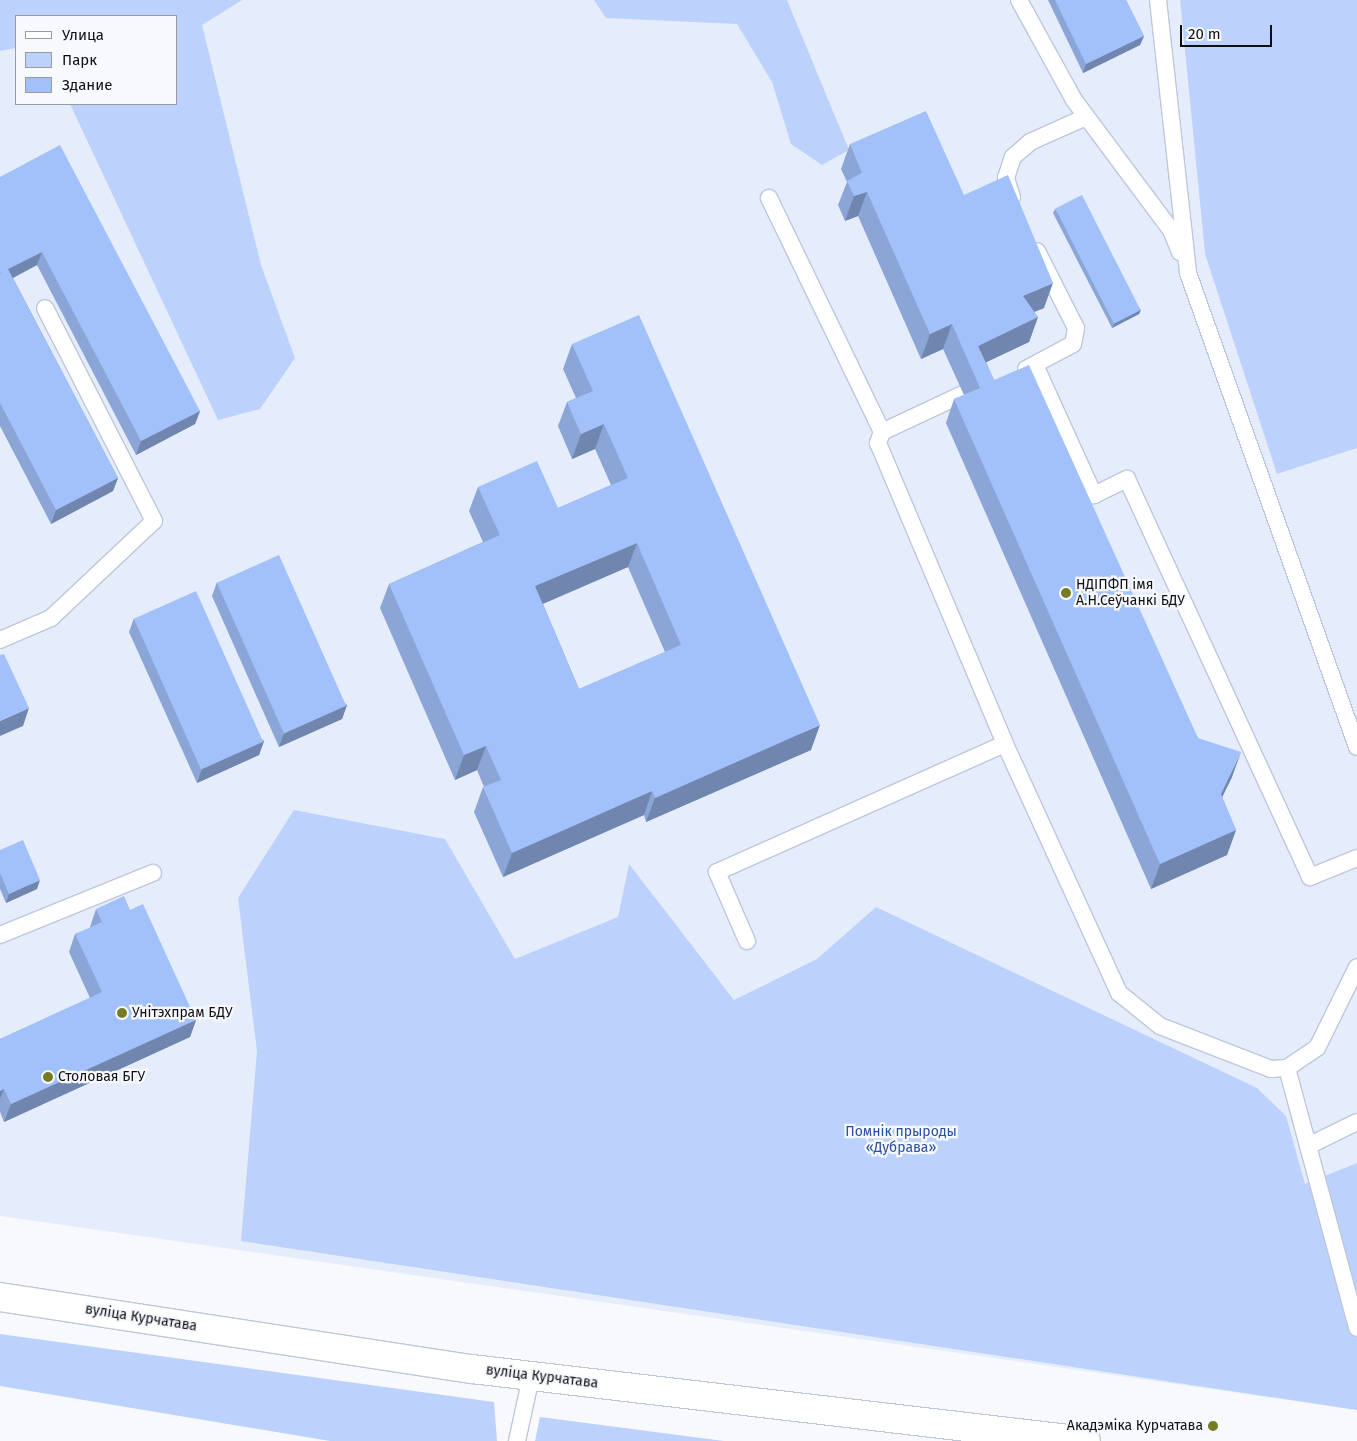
<!DOCTYPE html>
<html>
<head>
<meta charset="utf-8">
<style>
	body { margin:0 }
	#map { position:relative; width:1357px; height:1441px; overflow:hidden; background:#f7f9fd; font-family:"Fira Sans",sans-serif }
	div>[style] { position:absolute }
	.built>* { inset:0; background:#e5edfd }
	.green>* { inset:0; background:#bcd2fc }
	.roads { filter:drop-shadow(1px 0 #bec7d9) drop-shadow(-1px 0 #bec7d9) drop-shadow(0 1px #bec7d9) drop-shadow(0 -1px #bec7d9) }
	.lane>* { height:16px; margin:-8px; padding:0 8px; transform-origin:8px; border-radius:8px; background:#fff }
	.street>* { height:28px; margin:-14px; padding:0 14px; transform-origin:14px; border-radius:14px; background:#fff }
	.wall>* { inset:0; background:#8ba5d7 }
	.shaded-wall>* { inset:0; background:#7186af }
	.building>* { inset:0; background:#a2c0fa; transform-origin:0 0 }
	.dots>* { width:14px; height:14px; translate:-50% -50%; box-sizing:border-box; border:2px solid #f7f9fd; border-radius:50% }
	span { translate:-50% -50%; white-space:nowrap; text-align:center; line-height:1.15; -webkit-text-stroke:4.5px #f7f9fd; paint-order:stroke }
	.poi-label { font-size:14px; color:#0c0f15 }
	.left { translate:0 -50%; text-align:left }
	.right { translate:-100% -50%; text-align:right }
	.park-label { font-size:14px; color:#284fa1 }
	.street-label { font-size:14px; color:#0c0f15 }
	.legend { position:absolute; left:15px; top:15px; width:162px; height:90px; box-sizing:border-box; background:#f7f9fd; border:1px solid #999ba0; margin:0; padding:6px 9px; list-style:none; font-size:15px; color:#0c0f15 }
	.legend li { display:flex; align-items:center; gap:10px; height:25px }
	.legend b { width:25px; border:1px solid #999ba0 }
	.scale { position:absolute; left:1180px; top:25px; width:92px; height:22px; box-sizing:border-box; border:2px solid #0c0f15; border-top:0; padding-left:6px; font-size:15px; line-height:18px; white-space:nowrap; color:#0c0f15; -webkit-text-stroke:4px #f7f9fd; paint-order:stroke }
</style>
</head>
<body>
<div id="map">
	<div class="built">
		<div style="clip-path:polygon(154px 0,1180px 0,1205px 254px,1296px 468px,1357px 448px,1357px 1163px,1348px 1168px,1357px 1205px,1357px 1410px,0 1216px,0 51px,16px 48px,16px 104px,176px 104px,176px 16px)"></div>
	</div>
	<div class="green">
		<div style="clip-path:polygon(0 0,242px 0,202px 25px,261px 265px,295px 358px,260px 409px,218px 420px,70px 104px,176px 104px,176px 16px,16px 16px,16px 48px,0 51px)"></div>
		<div style="clip-path:polygon(594px 0,787px 0,849px 150px,822px 165px,791px 144px,772px 82px,737px 24px,606px 18px)"></div>
		<div style="clip-path:polygon(1180px 0,1357px 0,1357px 448px,1277px 474px,1205px 254px)"></div>
		<div style="clip-path:polygon(294px 810px,445px 839px,515px 959px,618px 917px,629px 864px,734px 1000px,817px 959px,876px 907px,1257px 1088px,1286px 1116px,1305px 1184px,1357px 1163px,1357px 1410px,241px 1241px,257px 1051px,238px 898px)"></div>
		<div style="clip-path:polygon(0 1334px,494px 1402px,497px 1441px,330px 1441px,0 1386px)"></div>
		<div style="clip-path:polygon(540px 1417px,724px 1441px,535px 1441px)"></div>
	</div>
	<div class="roads">
		<div class="lane">
			<div style="left:1019px;top:0;width:114px;rotate:61.2deg"></div>
			<div style="left:1074px;top:100px;width:162px;rotate:53.3deg"></div>
			<div style="left:1171px;top:230px;width:24px;rotate:68deg"></div>
			<div style="left:1158px;top:0;width:275px;rotate:83.7deg"></div>
			<div style="left:1188px;top:273px;width:503px;rotate:70.38deg"></div>
			<div style="left:1012px;top:197px;width:20px;rotate:-108deg"></div>
			<div style="left:1006px;top:178px;width:22px;rotate:-72deg"></div>
			<div style="left:1013px;top:157px;width:23px;rotate:-41deg"></div>
			<div style="left:1030px;top:142px;width:61px;rotate:-24.1deg"></div>
			<div style="left:769px;top:198px;width:260px;rotate:64.2deg"></div>
			<div style="left:1035px;top:365px;width:143px;rotate:65.6deg"></div>
			<div style="left:1094px;top:495px;width:37px;rotate:-26deg"></div>
			<div style="left:1127px;top:479px;width:438px;rotate:65.3deg"></div>
			<div style="left:1310px;top:877px;width:51px;rotate:-22deg"></div>
			<div style="left:1026px;top:369px;width:53px;rotate:-28deg"></div>
			<div style="left:1073px;top:344px;width:16px;rotate:-79deg"></div>
			<div style="left:1076px;top:328px;width:86px;rotate:-116.9deg"></div>
			<div style="left:963px;top:394px;width:89px;rotate:154.9deg"></div>
			<div style="left:882px;top:432px;width:12px;rotate:110deg"></div>
			<div style="left:878px;top:443px;width:327px;rotate:67.1deg"></div>
			<div style="left:1005px;top:744px;width:274px;rotate:65.4deg"></div>
			<div style="left:1119px;top:993px;width:53px;rotate:38.8deg"></div>
			<div style="left:1160px;top:1026px;width:119px;rotate:21.2deg"></div>
			<div style="left:1271px;top:1069px;width:16px;rotate:-4deg"></div>
			<div style="left:1287px;top:1068px;width:269px;rotate:74.9deg"></div>
			<div style="left:0;top:640px;width:56px;rotate:-23.3deg"></div>
			<div style="left:51px;top:618px;width:141px;rotate:-43.3deg"></div>
			<div style="left:154px;top:521px;width:239px;rotate:-117.1deg"></div>
			<div style="left:0;top:935px;width:165px;rotate:-22.1deg"></div>
			<div style="left:747px;top:941px;width:75px;rotate:-113.5deg"></div>
			<div style="left:717px;top:872px;width:315px;rotate:-24deg"></div>
			<div style="left:1287px;top:1068px;width:36px;rotate:-34deg"></div>
			<div style="left:1317px;top:1048px;width:90px;rotate:-63.7deg"></div>
			<div style="left:1310px;top:1145px;width:52px;rotate:-26.1deg"></div>
			<div style="left:517px;top:1441px;width:66px;rotate:-77.7deg"></div>
		</div>
		<div class="street">
			<div style="left:0;top:1297px;width:477px;rotate:8.7deg"></div>
			<div style="left:472px;top:1369px;width:618px;rotate:6.69deg"></div>
		</div>
	</div>
	<div class="wall">
		<div style="clip-path:polygon(1048px 0,1126px 0,1144px 36px,1140px 45px,1083px 73px)"></div>
		<div style="clip-path:polygon(850px 144px,964px 195px,1044px 308px,1034px 312px,1038px 317px,1029px 342px,986px 362px,994px 380px,1198px 738px,1232px 777px,1222px 797px,1236px 830px,1227px 855px,1151px 889px,946px 423px,954px 399px,964px 395px,943px 349px,921px 359px,858px 216px,845px 221px,838px 205px,847px 182px,841px 169px)"></div>
		<div style="clip-path:polygon(0 177px,200px 411px,195px 424px,136px 455px,37px 265px,13px 278px,118px 478px,113px 491px,51px 524px,0 426px)"></div>
		<div style="clip-path:polygon(1055px 209px,1141px 310px,1139px 314px,1112px 328px,1053px 213px)"></div>
		<div style="clip-path:polygon(evenodd,572px 344px,811px 750px,646px 822px,644px 815px,503px 877px,474px 812px,483px 787px,484px 787px,477px 770px,455px 780px,380px 608px,389px 584px,483px 542px,469px 511px,478px 487px,558px 508px,611px 485px,595px 449px,572px 459px,558px 426px,567px 402px,576px 398px,563px 369px,572px 344px,628px 567px,665px 652px,579px 689px,543px 604px,628px 567px)"></div>
		<div style="clip-path:polygon(217px 582px,347px 705px,342px 719px,279px 747px,212px 596px)"></div>
		<div style="clip-path:polygon(134px 618px,264px 741px,259px 755px,197px 783px,129px 632px)"></div>
		<div style="clip-path:polygon(0 850px,37px 889px,6px 903px,0 889px)"></div>
		<div style="clip-path:polygon(96px 909px,130px 910px,196px 1020px,190px 1037px,4px 1122px,0 1112px,0 1039px,90px 998px,69px 952px,75px 934px,90px 928px,90px 927px)"></div>
	</div>
	<div class="shaded-wall">
		<div style="clip-path:polygon(1144px 36px,1140px 45px,1083px 73px,1086px 64px)"></div>
		<div style="clip-path:polygon(867px 192px,858px 216px,845px 221px,854px 196px)"></div>
		<div style="clip-path:polygon(42px 252px,37px 265px,3px 283px,8px 269px)"></div>
		<div style="clip-path:polygon(1053px 283px,1044px 308px,1014px 320px,1023px 296px)"></div>
		<div style="clip-path:polygon(1141px 310px,1139px 314px,1112px 328px,1114px 324px)"></div>
		<div style="clip-path:polygon(1038px 317px,1029px 342px,972px 369px,978px 346px)"></div>
		<div style="clip-path:polygon(952px 324px,943px 349px,921px 359px,930px 334px)"></div>
		<div style="clip-path:polygon(200px 411px,195px 424px,136px 455px,141px 441px)"></div>
		<div style="clip-path:polygon(604px 424px,595px 449px,572px 459px,581px 434px)"></div>
		<div style="clip-path:polygon(118px 478px,113px 491px,51px 524px,56px 510px)"></div>
		<div style="clip-path:polygon(637px 543px,628px 567px,526px 611px,535px 586px)"></div>
		<div style="clip-path:polygon(347px 705px,342px 719px,279px 747px,284px 733px)"></div>
		<div style="clip-path:polygon(29px 708px,23px 726px,0 736px,0 721px)"></div>
		<div style="clip-path:polygon(820px 725px,811px 750px,646px 822px,655px 798px)"></div>
		<div style="clip-path:polygon(264px 741px,259px 755px,197px 783px,202px 769px)"></div>
		<div style="clip-path:polygon(486px 746px,477px 770px,455px 780px,464px 755px)"></div>
		<div style="clip-path:polygon(1241px 752px,1232px 777px,1212px 818px,1221px 794px)"></div>
		<div style="clip-path:polygon(652px 791px,644px 815px,503px 877px,512px 853px)"></div>
		<div style="clip-path:polygon(1236px 830px,1227px 855px,1151px 889px,1160px 864px)"></div>
		<div style="clip-path:polygon(40px 880px,37px 889px,6px 903px,9px 894px)"></div>
		<div style="clip-path:polygon(196px 1020px,190px 1037px,4px 1122px,11px 1104px)"></div>
		<div style="clip-path:polygon(4px 1089px,0 1099px,0 1091px)"></div>
	</div>
	<div class="building">
		<div style="clip-path:polygon(1055px 0,1126px 0,1144px 36px,1086px 64px)"></div>
		<div style="clip-path:polygon(926px 111px,964px 195px,1008px 175px,1053px 283px,1023px 296px,1038px 317px,978px 346px,994px 380px,1029px 365px,1198px 738px,1241px 752px,1221px 794px,1236px 830px,1160px 864px,954px 399px,980px 388px,952px 324px,930px 334px,867px 192px,854px 196px,847px 181px,862px 173px,850px 144px)"></div>
		<div style="clip-path:polygon(60px 145px,200px 411px,141px 441px,42px 252px,8px 269px,118px 478px,56px 510px,0 403px,0 274px,1px 273px,0 272px,0 177px)"></div>
		<div style="left:1082px;top:195px;width:129px;height:30px;rotate:63deg"></div>
		<div style="clip-path:polygon(evenodd,639px 315px,820px 725px,655px 798px,652px 791px,512px 853px,483px 787px,501px 780px,486px 746px,464px 755px,389px 584px,500px 535px,478px 487px,537px 461px,558px 508px,628px 478px,604px 424px,581px 434px,567px 402px,593px 391px,572px 344px,639px 315px,637px 543px,681px 645px,579px 689px,535px 586px,637px 543px)"></div>
		<div style="left:279px;top:555px;width:165px;height:68px;rotate:66deg"></div>
		<div style="left:196px;top:591px;width:165px;height:68px;rotate:66deg"></div>
		<div style="clip-path:polygon(4px 654px,29px 708px,0 721px,0 655px)"></div>
		<div style="clip-path:polygon(23px 840px,40px 880px,9px 894px,0 873px,0 850px)"></div>
		<div style="clip-path:polygon(124px 896px,130px 910px,143px 904px,196px 1020px,11px 1104px,4px 1089px,0 1091px,0 1039px,102px 992px,75px 934px,102px 922px,96px 909px)"></div>
	</div>
	<div class="dots">
		<div style="left:1066px;top:593px;background:#767c25"></div>
		<div style="left:122px;top:1013px;background:#767c25"></div>
		<div style="left:48px;top:1077px;background:#767c25"></div>
		<div style="left:1213px;top:1426px;background:#767c25"></div>
	</div>
	<div class="poi-label">
		<span class="left" style="left:1076px;top:593px">НДІПФП імя<br>А.Н.Сеўчанкі БДУ</span>
		<span class="left" style="left:132px;top:1013px">Унітэхпрам БДУ</span>
		<span class="left" style="left:58px;top:1077px">Столовая БГУ</span>
		<span class="right" style="left:1203px;top:1426px">Акадэміка Курчатава</span>
	</div>
	<div class="park-label">
		<span style="left:901px;top:1140px">Помнік прыроды<br>«Дубрава»</span>
	</div>
	<div class="street-label">
		<span style="left:141px;top:1318px;rotate:9deg">вуліца Курчатава</span>
		<span style="left:542px;top:1377px;rotate:7deg">вуліца Курчатава</span>
	</div>
	<ul class="legend">
	<li><b style="height:6px;background:#fff"></b>Улица</li>
	<li><b style="height:14px;background:#bcd2fc"></b>Парк</li>
	<li><b style="height:14px;background:#a2c0fa"></b>Здание</li>
	</ul>
	<div class="scale">20 m</div>
</div>
</body>
</html>
